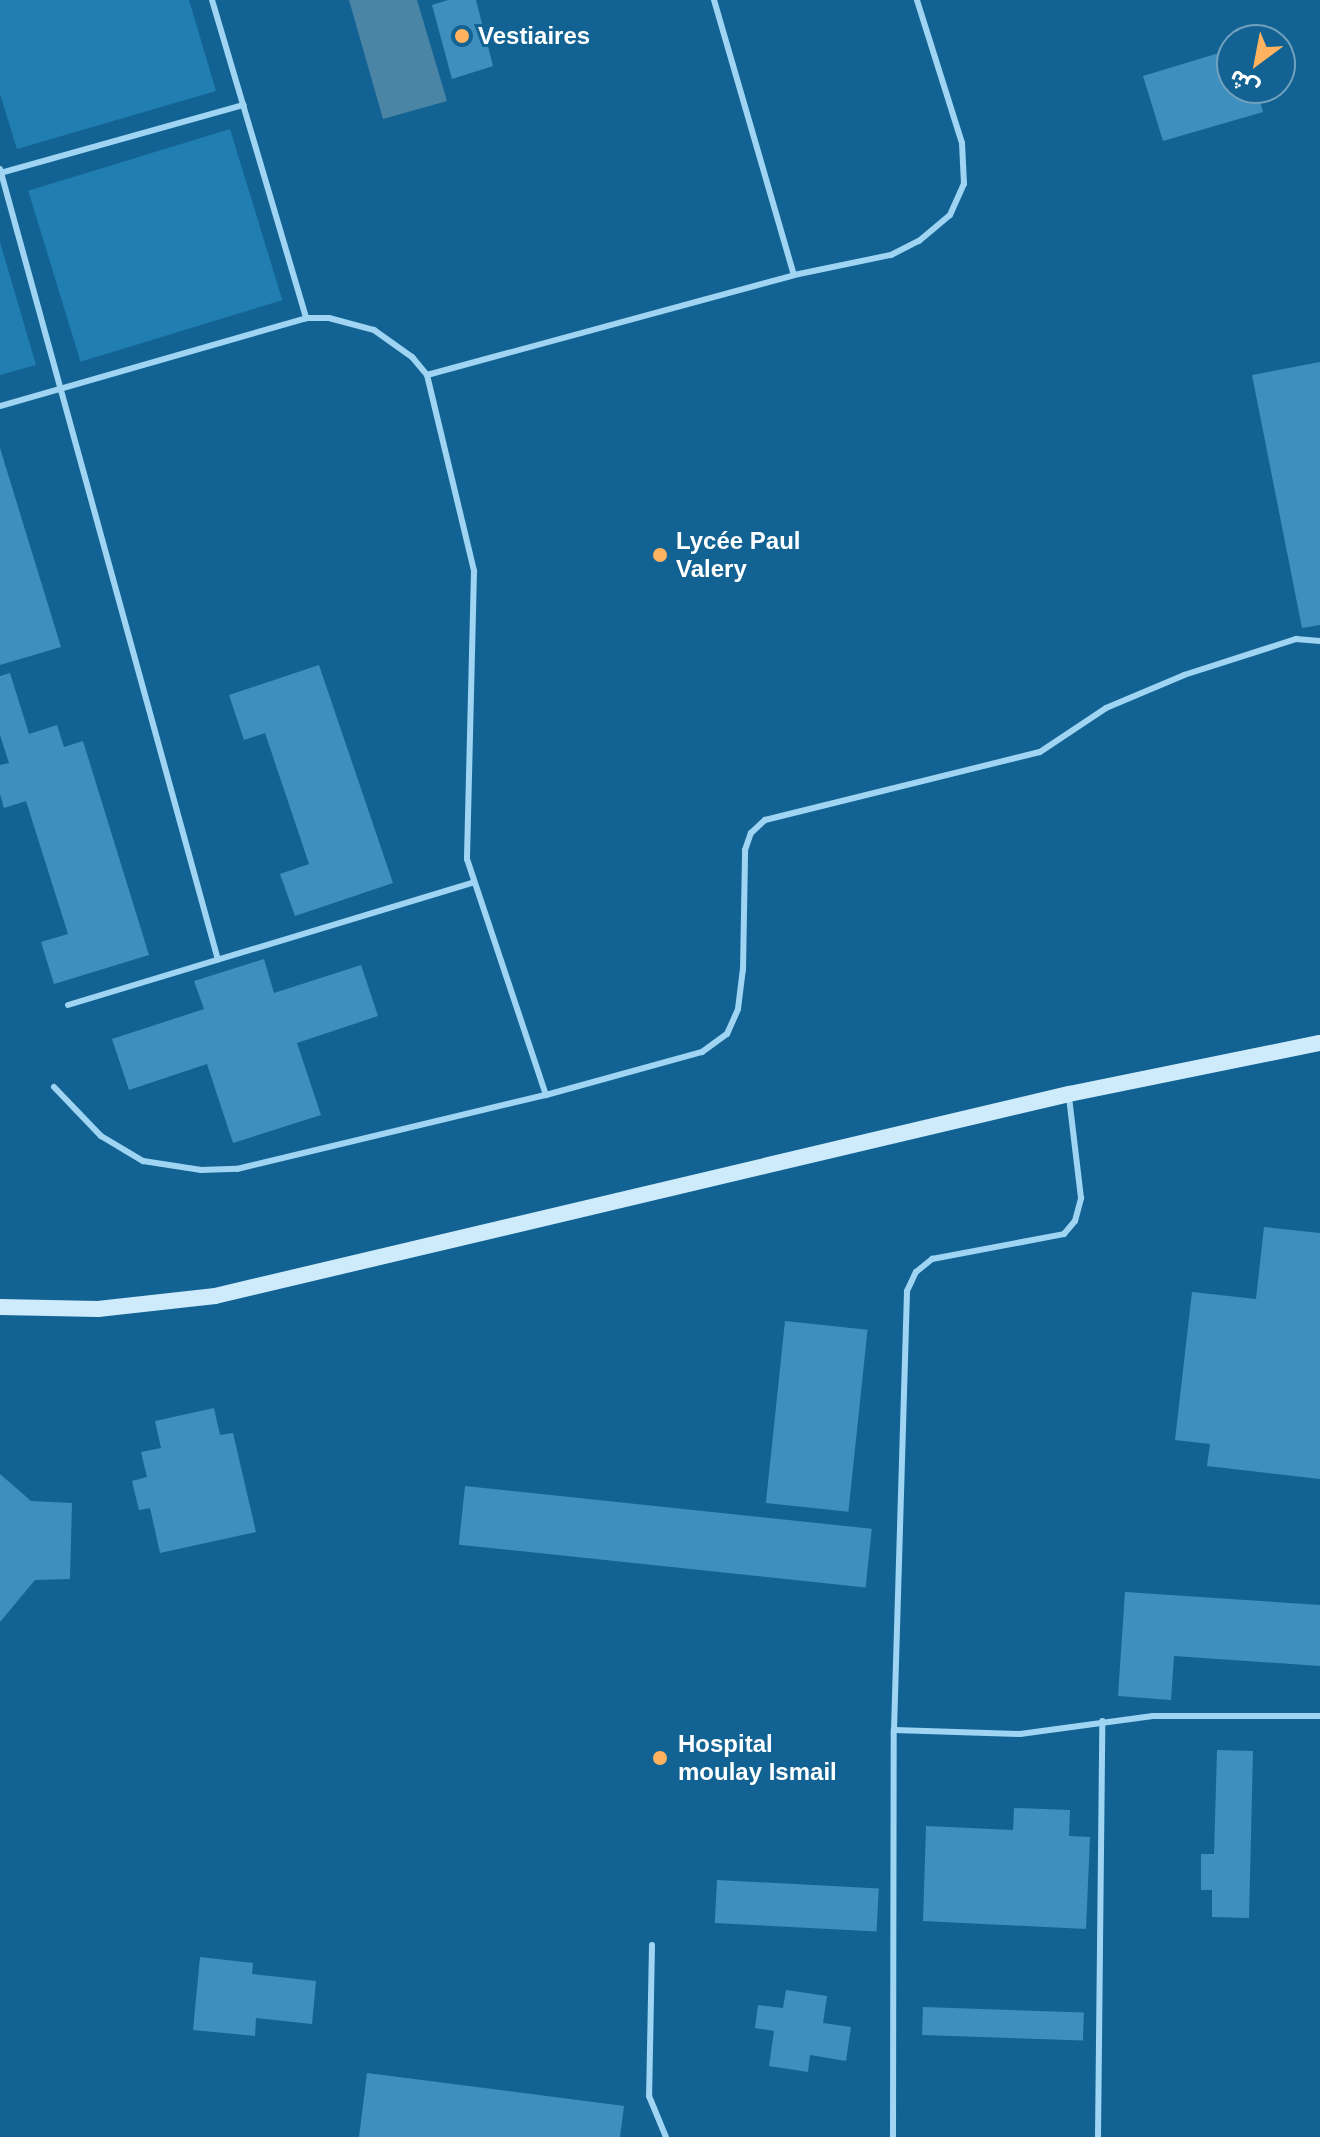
<!DOCTYPE html>
<html>
<head>
<meta charset="utf-8">
<style>
	body { margin:0 }
	#map { position:relative; width:1320px; height:2137px; overflow:hidden; background:#126393; font-family:Helvetica,"Noto Sans Arabic",sans-serif }
	div>[style] { position:absolute }
	.green>* { inset:0; background:#207eb0; transform-origin:0 0 }
	.water>* { inset:0; background:#4b85a6 }
	.building>* { inset:0; background:#3e8fbd; transform-origin:0 0 }
	.service>* { height:6px; margin:-3px; padding:0 3px; transform-origin:3px; border-radius:3px; background:#9fd5f3 }
	.secondary>* { height:16px; margin:-8px; padding:0 8px; transform-origin:8px; border-radius:8px; background:#ceebfc }
	.dots>* { width:22px; height:22px; translate:-50% -50%; box-sizing:border-box; border:4px solid #126393; border-radius:50% }
	span { translate:-50% -50%; white-space:nowrap; text-align:center; line-height:1.15; -webkit-text-stroke:6px #126393; paint-order:stroke }
	.poi-label { font-size:24px; color:#fff; font-weight:700 }
	.left { translate:0 -50%; text-align:left }
	.north { position:absolute; left:1216px; top:24px; width:80px; height:80px; box-sizing:border-box; background:#126393; border:2px solid #71a1be; border-radius:50%; rotate:212deg; font-size:22px; font-weight:700; line-height:32px; text-align:center; color:#fff }
	.north::after { content:''; display:block; margin:auto; width:28px; height:36px; background:#ffb361; clip-path:polygon(50% 0,100% 100%,50% 72%,0 100%) }
</style>
</head>
<body>
<div id="map">
	<div class="green">
		<div style="clip-path:polygon(0 0,189px 0,216px 91px,17px 149px,0 94px)"></div>
		<div style="left:230px;top:129px;width:179px;height:211px;rotate:73deg"></div>
		<div style="clip-path:polygon(0 242px,36px 365px,0 375px)"></div>
	</div>
	<div class="water">
		<div style="clip-path:polygon(349px 0,417px 0,447px 101px,383px 119px)"></div>
	</div>
	<div class="building">
		<div style="clip-path:polygon(448px 0,476px 0,493px 66px,452px 79px,432px 5px)"></div>
		<div style="clip-path:polygon(1232px 49px,1232px 88px,1256px 88px,1263px 112px,1163px 141px,1143px 76px)"></div>
		<div style="clip-path:polygon(1320px 362px,1320px 625px,1302px 628px,1252px 375px)"></div>
		<div style="clip-path:polygon(0 448px,61px 647px,0 665px)"></div>
		<div style="clip-path:polygon(319px 665px,393px 883px,295px 916px,280px 874px,309px 864px,265px 733px,244px 740px,229px 695px)"></div>
		<div style="clip-path:polygon(10px 673px,29px 734px,57px 725px,64px 747px,83px 741px,149px 955px,54px 984px,41px 942px,68px 934px,26px 801px,4px 808px,0 794px,0 765px,9px 763px,0 735px,0 676px)"></div>
		<div style="clip-path:polygon(264px 959px,274px 993px,361px 965px,378px 1016px,297px 1043px,321px 1115px,233px 1143px,207px 1064px,129px 1090px,112px 1039px,204px 1009px,194px 981px)"></div>
		<div style="clip-path:polygon(1264px 1227px,1320px 1233px,1320px 1479px,1207px 1466px,1210px 1444px,1175px 1440px,1192px 1292px,1256px 1299px)"></div>
		<div style="left:785px;top:1321px;width:83px;height:183px;rotate:6deg"></div>
		<div style="clip-path:polygon(214px 1408px,220px 1435px,233px 1433px,256px 1532px,160px 1553px,150px 1508px,139px 1510px,132px 1481px,147px 1477px,141px 1452px,161px 1448px,155px 1421px)"></div>
		<div style="clip-path:polygon(0 1474px,31px 1501px,72px 1503px,70px 1579px,35px 1580px,0 1622px)"></div>
		<div style="left:465px;top:1486px;width:409px;height:59px;rotate:6deg"></div>
		<div style="clip-path:polygon(1125px 1592px,1320px 1605px,1320px 1666px,1174px 1656px,1171px 1700px,1118px 1696px)"></div>
		<div style="clip-path:polygon(1217px 1750px,1253px 1751px,1249px 1918px,1212px 1917px,1212px 1890px,1201px 1890px,1201px 1854px,1214px 1854px)"></div>
		<div style="clip-path:polygon(1014px 1808px,1070px 1810px,1069px 1836px,1090px 1837px,1086px 1929px,923px 1921px,926px 1826px,1013px 1830px)"></div>
		<div style="left:717px;top:1880px;width:162px;height:43px;rotate:3deg"></div>
		<div style="clip-path:polygon(200px 1957px,253px 1963px,252px 1974px,316px 1981px,312px 2024px,256px 2018px,255px 2036px,193px 2030px)"></div>
		<div style="clip-path:polygon(786px 1990px,827px 1996px,823px 2023px,851px 2027px,846px 2061px,810px 2055px,808px 2072px,769px 2066px,774px 2031px,755px 2028px,758px 2005px,783px 2008px)"></div>
		<div style="left:923px;top:2007px;width:161px;height:28px;rotate:2deg"></div>
		<div style="clip-path:polygon(367px 2073px,624px 2106px,620px 2137px,359px 2137px)"></div>
	</div>
	<div class="service">
		<div style="left:212px;top:0;width:332px;rotate:73.5deg"></div>
		<div style="left:714px;top:0;width:286px;rotate:73.8deg"></div>
		<div style="left:0;top:169px;width:820px;rotate:74.59deg"></div>
		<div style="left:0;top:173px;width:253px;rotate:-15.6deg"></div>
		<div style="left:427px;top:375px;width:380px;rotate:-15.2deg"></div>
		<div style="left:794px;top:275px;width:99px;rotate:-11.7deg"></div>
		<div style="left:891px;top:255px;width:31px;rotate:-27deg"></div>
		<div style="left:919px;top:241px;width:40px;rotate:-40deg"></div>
		<div style="left:950px;top:215px;width:34px;rotate:-66deg"></div>
		<div style="left:964px;top:184px;width:41px;rotate:-92.8deg"></div>
		<div style="left:962px;top:143px;width:150px;rotate:-107.5deg"></div>
		<div style="left:0;top:406px;width:318px;rotate:-16deg"></div>
		<div style="left:306px;top:318px;width:23px"></div>
		<div style="left:329px;top:318px;width:47px;rotate:14.9deg"></div>
		<div style="left:374px;top:330px;width:47px;rotate:35.4deg"></div>
		<div style="left:412px;top:357px;width:23px;rotate:50deg"></div>
		<div style="left:427px;top:375px;width:202px;rotate:76.5deg"></div>
		<div style="left:474px;top:571px;width:288px;rotate:91.4deg"></div>
		<div style="left:467px;top:859px;width:249px;rotate:71.5deg"></div>
		<div style="left:546px;top:1095px;width:162px;rotate:-15.4deg"></div>
		<div style="left:702px;top:1052px;width:31px;rotate:-36deg"></div>
		<div style="left:727px;top:1034px;width:27px;rotate:-66deg"></div>
		<div style="left:738px;top:1009px;width:39px;rotate:-83deg"></div>
		<div style="left:743px;top:970px;width:120px;rotate:-89deg"></div>
		<div style="left:745px;top:850px;width:18px;rotate:-71deg"></div>
		<div style="left:751px;top:833px;width:19px;rotate:-43deg"></div>
		<div style="left:765px;top:820px;width:283px;rotate:-13.9deg"></div>
		<div style="left:1040px;top:752px;width:79px;rotate:-33.7deg"></div>
		<div style="left:1106px;top:708px;width:85px;rotate:-22.9deg"></div>
		<div style="left:1184px;top:675px;width:118px;rotate:-17.8deg"></div>
		<div style="left:1296px;top:639px;width:24px;rotate:5deg"></div>
		<div style="left:68px;top:1005px;width:423px;rotate:-16.8deg"></div>
		<div style="left:54px;top:1087px;width:68px;rotate:46.2deg"></div>
		<div style="left:101px;top:1136px;width:49px;rotate:30.8deg"></div>
		<div style="left:143px;top:1161px;width:59px;rotate:8.8deg"></div>
		<div style="left:201px;top:1170px;width:36px;rotate:-2deg"></div>
		<div style="left:237px;top:1169px;width:318px;rotate:-13.5deg"></div>
		<div style="left:894px;top:1730px;width:126px;rotate:1.8deg"></div>
		<div style="left:1020px;top:1734px;width:134px;rotate:-7.7deg"></div>
		<div style="left:1153px;top:1716px;width:167px"></div>
		<div style="left:652px;top:1945px;width:151px;rotate:91.1deg"></div>
		<div style="left:649px;top:2096px;width:44px;rotate:67.5deg"></div>
		<div style="left:893px;top:2137px;width:407px;rotate:-89.9deg"></div>
		<div style="left:894px;top:1730px;width:439px;rotate:-88.3deg"></div>
		<div style="left:907px;top:1291px;width:21px;rotate:-65deg"></div>
		<div style="left:916px;top:1272px;width:21px;rotate:-39deg"></div>
		<div style="left:932px;top:1259px;width:134px;rotate:-10.7deg"></div>
		<div style="left:1064px;top:1234px;width:17px;rotate:-50deg"></div>
		<div style="left:1075px;top:1221px;width:24px;rotate:-75deg"></div>
		<div style="left:1081px;top:1198px;width:101px;rotate:-96.8deg"></div>
		<div style="left:1098px;top:2137px;width:416px;rotate:-89.4deg"></div>
	</div>
	<div class="secondary">
		<div style="left:0;top:1307px;width:98px;rotate:1.2deg"></div>
		<div style="left:98px;top:1309px;width:118px;rotate:-6.3deg"></div>
		<div style="left:215px;top:1296px;width:878px;rotate:-13.31deg"></div>
		<div style="left:1069px;top:1094px;width:256px;rotate:-11.5deg"></div>
	</div>
	<div class="dots">
		<div style="left:462px;top:36px;background:#ffb361"></div>
		<div style="left:660px;top:555px;background:#ffb361"></div>
		<div style="left:660px;top:1758px;background:#ffb361"></div>
	</div>
	<div class="poi-label">
		<span class="left" style="left:478px;top:36px">Vestiaires</span>
		<span class="left" style="left:676px;top:555px">Lycée Paul<br>Valery</span>
		<span class="left" style="left:678px;top:1758px">Hospital<br>moulay Ismail</span>
	</div>
	<div class="north">ش</div>
</div>
</body>
</html>
